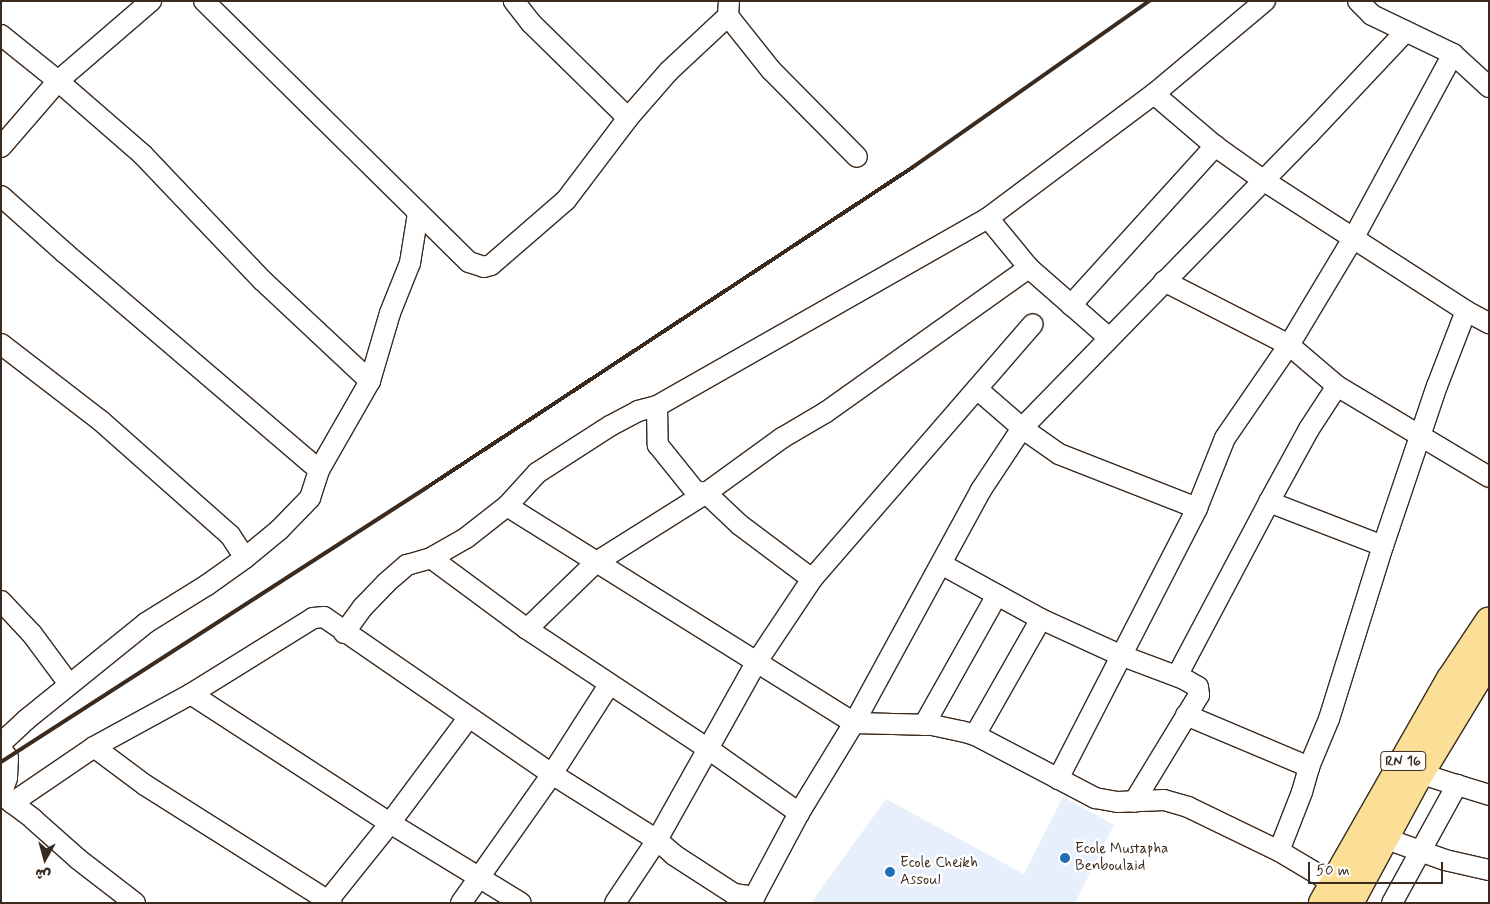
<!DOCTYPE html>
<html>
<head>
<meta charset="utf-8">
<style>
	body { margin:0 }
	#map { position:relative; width:1490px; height:904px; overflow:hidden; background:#fff; font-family:Mynerve,"Playpen Sans Arabic",sans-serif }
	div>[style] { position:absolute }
	.built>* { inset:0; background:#e7eefc }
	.roads { filter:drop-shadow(1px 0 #3b2a1e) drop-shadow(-1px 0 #3b2a1e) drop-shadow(0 1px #3b2a1e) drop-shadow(0 -1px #3b2a1e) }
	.street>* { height:20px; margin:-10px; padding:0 10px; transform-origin:10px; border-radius:10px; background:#fff }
	.primary>* { height:28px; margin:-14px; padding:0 14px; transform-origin:14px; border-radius:14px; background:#fbdf96 }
	.rail>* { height:4px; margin:-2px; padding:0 2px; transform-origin:2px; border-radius:2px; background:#3b2a1e }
	.dots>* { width:14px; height:14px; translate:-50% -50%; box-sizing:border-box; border:2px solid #fff; border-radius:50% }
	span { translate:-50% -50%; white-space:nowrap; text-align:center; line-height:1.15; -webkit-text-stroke:5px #fff; paint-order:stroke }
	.shield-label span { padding:1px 4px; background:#fff; border:1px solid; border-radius:4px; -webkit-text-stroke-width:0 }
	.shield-label { font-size:14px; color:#3b2a1e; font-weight:700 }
	.poi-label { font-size:15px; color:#3b2a1e }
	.left { translate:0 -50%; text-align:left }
	.frame { position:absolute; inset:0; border:2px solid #3b2a1e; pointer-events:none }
	.north { position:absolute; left:20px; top:834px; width:50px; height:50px; -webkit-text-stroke:4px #fff; paint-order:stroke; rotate:187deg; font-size:14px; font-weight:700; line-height:20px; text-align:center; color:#3b2a1e }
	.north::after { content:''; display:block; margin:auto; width:18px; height:22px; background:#3b2a1e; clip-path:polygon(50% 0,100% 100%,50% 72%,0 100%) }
	.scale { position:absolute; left:1308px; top:862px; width:135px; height:22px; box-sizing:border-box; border:2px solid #3b2a1e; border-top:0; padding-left:6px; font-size:15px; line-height:18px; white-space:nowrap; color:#3b2a1e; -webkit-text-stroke:4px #fff; paint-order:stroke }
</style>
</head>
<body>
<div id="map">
	<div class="built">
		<div style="clip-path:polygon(1063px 797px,1114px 825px,1075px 903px,811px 903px,886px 799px,1024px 874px)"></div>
	</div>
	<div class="roads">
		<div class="street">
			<div style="left:204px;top:1px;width:372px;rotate:44.6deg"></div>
			<div style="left:469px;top:262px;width:16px;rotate:18deg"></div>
			<div style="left:484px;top:267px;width:7px;rotate:-16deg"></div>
			<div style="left:491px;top:265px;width:99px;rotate:-40.9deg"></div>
			<div style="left:566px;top:200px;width:103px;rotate:-52.9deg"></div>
			<div style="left:628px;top:118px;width:136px;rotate:-135.6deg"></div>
			<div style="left:531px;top:23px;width:28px;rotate:-128deg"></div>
			<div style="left:729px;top:1px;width:15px;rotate:94deg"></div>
			<div style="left:728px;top:16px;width:69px;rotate:51.5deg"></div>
			<div style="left:771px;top:70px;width:122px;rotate:45.3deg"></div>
			<div style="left:1358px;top:1px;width:20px;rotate:45deg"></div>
			<div style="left:1372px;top:15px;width:90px;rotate:25.7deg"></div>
			<div style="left:1453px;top:54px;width:49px;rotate:42.5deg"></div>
			<div style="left:1px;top:35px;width:73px;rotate:38.9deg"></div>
			<div style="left:58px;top:81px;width:113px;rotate:41deg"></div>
			<div style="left:143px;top:155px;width:173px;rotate:46.4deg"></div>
			<div style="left:262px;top:280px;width:148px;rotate:43.1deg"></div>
			<div style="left:1154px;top:94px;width:80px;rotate:40.4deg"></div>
			<div style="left:1215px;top:146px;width:59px;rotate:35.3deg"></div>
			<div style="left:1263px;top:180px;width:242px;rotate:32.8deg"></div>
			<div style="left:1466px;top:311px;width:26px;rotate:28deg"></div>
			<div style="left:628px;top:118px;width:62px;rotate:-48.9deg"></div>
			<div style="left:669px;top:71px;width:81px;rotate:-43deg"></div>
			<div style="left:1px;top:147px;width:87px;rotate:-49.2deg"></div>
			<div style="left:58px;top:81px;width:123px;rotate:-40.7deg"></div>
			<div style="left:1px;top:196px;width:86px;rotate:41.7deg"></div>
			<div style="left:65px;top:253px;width:334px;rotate:40.5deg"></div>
			<div style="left:988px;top:218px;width:65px;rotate:50.6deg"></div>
			<div style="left:1029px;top:268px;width:106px;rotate:41.2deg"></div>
			<div style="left:1164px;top:281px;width:140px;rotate:27.1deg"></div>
			<div style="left:1289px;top:345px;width:63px;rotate:40.5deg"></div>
			<div style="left:1337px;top:386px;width:177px;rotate:30.9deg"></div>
			<div style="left:1071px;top:305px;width:215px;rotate:-47.8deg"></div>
			<div style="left:1px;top:344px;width:126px;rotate:37.6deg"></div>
			<div style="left:101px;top:421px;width:172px;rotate:41.5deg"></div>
			<div style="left:230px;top:535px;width:27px;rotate:57deg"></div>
			<div style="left:245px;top:558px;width:47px;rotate:144.6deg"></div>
			<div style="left:207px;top:585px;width:72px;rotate:148.1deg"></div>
			<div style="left:146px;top:623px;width:154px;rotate:141.1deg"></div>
			<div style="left:26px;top:720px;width:34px;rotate:137deg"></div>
			<div style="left:977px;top:389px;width:60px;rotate:40.9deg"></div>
			<div style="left:1022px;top:428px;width:45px;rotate:35.1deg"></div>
			<div style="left:1059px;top:454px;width:148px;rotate:21.4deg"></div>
			<div style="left:657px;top:406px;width:381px;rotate:-29.6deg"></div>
			<div style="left:988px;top:218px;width:207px;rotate:-36.8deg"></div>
			<div style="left:1154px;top:94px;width:145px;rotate:-40deg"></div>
			<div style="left:1269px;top:502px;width:122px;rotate:21.1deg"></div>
			<div style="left:507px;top:506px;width:409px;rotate:32deg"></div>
			<div style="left:854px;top:723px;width:78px;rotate:1.5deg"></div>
			<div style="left:932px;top:725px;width:30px;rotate:12deg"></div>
			<div style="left:961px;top:731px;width:15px;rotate:16deg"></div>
			<div style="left:975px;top:735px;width:136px;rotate:27.7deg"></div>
			<div style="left:1095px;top:798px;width:23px;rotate:10deg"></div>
			<div style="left:1118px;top:802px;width:46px;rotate:-2.5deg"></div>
			<div style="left:1164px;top:800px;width:25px;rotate:16deg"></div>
			<div style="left:1188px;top:807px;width:101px;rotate:25.8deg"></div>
			<div style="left:1279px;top:851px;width:78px;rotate:30.8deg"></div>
			<div style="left:245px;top:558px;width:44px;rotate:-39.5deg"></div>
			<div style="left:279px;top:530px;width:45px;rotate:-45.9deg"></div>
			<div style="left:310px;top:498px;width:29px;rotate:-72deg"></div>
			<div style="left:319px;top:470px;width:103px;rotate:-60.2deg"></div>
			<div style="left:370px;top:381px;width:71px;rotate:-73.6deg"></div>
			<div style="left:390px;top:313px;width:54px;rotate:-68.2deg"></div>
			<div style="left:410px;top:263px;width:51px;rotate:-80.9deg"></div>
			<div style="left:431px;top:558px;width:119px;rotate:36.5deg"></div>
			<div style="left:527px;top:629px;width:216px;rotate:33.5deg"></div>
			<div style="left:707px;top:748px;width:113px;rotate:35.2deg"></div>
			<div style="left:941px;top:564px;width:114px;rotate:28.8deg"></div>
			<div style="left:1041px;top:619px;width:87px;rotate:24.5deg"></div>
			<div style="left:1120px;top:655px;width:68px;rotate:20.6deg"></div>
			<div style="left:1184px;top:679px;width:16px;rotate:30deg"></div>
			<div style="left:1198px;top:687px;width:8px;rotate:83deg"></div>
			<div style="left:1199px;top:695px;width:125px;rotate:121.3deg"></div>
			<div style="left:1px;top:601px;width:45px;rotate:46.8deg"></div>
			<div style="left:32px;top:634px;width:62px;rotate:53.5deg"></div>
			<div style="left:527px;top:629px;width:95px;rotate:-44.1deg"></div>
			<div style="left:595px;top:563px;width:131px;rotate:-32.2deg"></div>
			<div style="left:706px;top:493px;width:94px;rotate:-35.9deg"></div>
			<div style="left:782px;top:438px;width:51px;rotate:-30.6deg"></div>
			<div style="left:826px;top:412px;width:249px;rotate:-35.4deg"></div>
			<div style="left:344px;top:633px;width:32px;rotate:-54deg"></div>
			<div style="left:363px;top:607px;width:33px;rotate:-46deg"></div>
			<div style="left:386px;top:583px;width:28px;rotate:-41deg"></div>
			<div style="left:407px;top:565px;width:25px;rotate:-16deg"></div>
			<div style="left:431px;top:558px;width:40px;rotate:-29.7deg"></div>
			<div style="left:466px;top:538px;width:52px;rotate:-38deg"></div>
			<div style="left:507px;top:506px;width:45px;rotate:-47.7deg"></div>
			<div style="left:537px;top:473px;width:87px;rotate:-32.8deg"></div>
			<div style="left:610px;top:426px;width:32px;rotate:-28deg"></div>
			<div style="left:638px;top:411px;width:20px;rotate:-15deg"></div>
			<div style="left:657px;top:406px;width:39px;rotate:89deg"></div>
			<div style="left:658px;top:445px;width:59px;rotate:51.2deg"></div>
			<div style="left:695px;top:491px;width:11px;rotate:10deg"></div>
			<div style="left:706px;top:493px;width:47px;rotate:43.3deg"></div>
			<div style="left:740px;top:525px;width:90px;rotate:36.9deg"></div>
			<div style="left:1177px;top:676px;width:197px;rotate:-62.1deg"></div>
			<div style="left:1269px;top:502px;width:83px;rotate:-61.3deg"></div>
			<div style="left:1309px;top:429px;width:51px;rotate:-56.9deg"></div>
			<div style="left:191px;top:694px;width:237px;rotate:33deg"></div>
			<div style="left:390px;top:823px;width:153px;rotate:31.4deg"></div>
			<div style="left:1186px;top:715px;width:134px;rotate:22.9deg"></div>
			<div style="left:924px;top:725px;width:149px;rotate:-60.7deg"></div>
			<div style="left:975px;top:735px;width:133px;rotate:-60.4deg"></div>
			<div style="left:94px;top:747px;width:64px;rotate:36.7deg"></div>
			<div style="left:145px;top:785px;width:221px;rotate:32.3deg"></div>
			<div style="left:1px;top:749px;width:11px;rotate:52deg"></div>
			<div style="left:8px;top:758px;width:20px;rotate:93deg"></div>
			<div style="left:7px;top:778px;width:18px;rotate:109deg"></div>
			<div style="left:1419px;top:773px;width:40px;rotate:18deg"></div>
			<div style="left:1058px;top:779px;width:305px;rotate:-62.8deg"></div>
			<div style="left:1197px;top:508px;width:75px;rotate:-68.2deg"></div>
			<div style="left:1225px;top:438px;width:113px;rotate:-55.5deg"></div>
			<div style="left:1289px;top:345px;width:126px;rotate:-59deg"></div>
			<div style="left:1354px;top:237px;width:208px;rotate:-61.6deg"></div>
			<div style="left:3px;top:796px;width:38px;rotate:37deg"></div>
			<div style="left:33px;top:819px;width:60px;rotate:41.6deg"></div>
			<div style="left:78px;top:859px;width:72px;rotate:37.7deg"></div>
			<div style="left:12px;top:803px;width:99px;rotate:-34.3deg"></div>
			<div style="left:94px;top:747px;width:111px;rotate:-28.7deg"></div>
			<div style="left:191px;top:694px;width:144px;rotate:-31.9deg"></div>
			<div style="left:313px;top:618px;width:11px;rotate:-5deg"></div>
			<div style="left:324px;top:617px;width:277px;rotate:34.6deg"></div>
			<div style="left:552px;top:774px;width:124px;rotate:32.2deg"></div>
			<div style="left:657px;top:840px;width:23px;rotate:41deg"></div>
			<div style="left:674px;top:855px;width:72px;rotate:33deg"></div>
			<div style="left:734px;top:894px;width:21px;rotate:8deg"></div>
			<div style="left:1384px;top:838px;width:65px;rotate:19.8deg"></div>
			<div style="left:1445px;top:860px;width:45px;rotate:12.8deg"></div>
			<div style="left:1279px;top:851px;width:63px;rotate:-68.7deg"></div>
			<div style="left:1302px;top:792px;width:26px;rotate:-74deg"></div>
			<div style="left:1309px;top:767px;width:52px;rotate:-67.4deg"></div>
			<div style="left:1329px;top:719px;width:181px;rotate:-72.7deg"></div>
			<div style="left:1383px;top:546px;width:169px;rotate:-71.4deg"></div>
			<div style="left:1437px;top:386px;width:80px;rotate:-68.9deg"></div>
			<div style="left:326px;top:903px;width:102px;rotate:-51.3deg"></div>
			<div style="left:390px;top:823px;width:132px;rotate:-53.3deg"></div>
			<div style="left:461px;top:903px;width:158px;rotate:-54.8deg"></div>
			<div style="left:552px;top:774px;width:106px;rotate:-57.4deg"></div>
			<div style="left:615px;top:903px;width:76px;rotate:-56.3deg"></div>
			<div style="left:657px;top:840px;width:203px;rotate:-60.8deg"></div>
			<div style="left:756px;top:663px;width:101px;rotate:-56.3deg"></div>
			<div style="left:812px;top:579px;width:337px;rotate:-49.1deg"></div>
			<div style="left:751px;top:903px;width:102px;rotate:-61.9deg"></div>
			<div style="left:799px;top:813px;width:105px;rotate:-58.6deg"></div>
			<div style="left:854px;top:723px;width:265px;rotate:-61.4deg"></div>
			<div style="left:981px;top:490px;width:74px;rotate:-56.5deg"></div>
			<div style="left:1022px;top:428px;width:411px;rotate:-45.7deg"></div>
			<div style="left:1309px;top:134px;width:141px;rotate:-46.7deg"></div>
			<div style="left:1392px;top:903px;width:135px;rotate:-61.2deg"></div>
			<div style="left:1457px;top:785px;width:34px;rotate:17deg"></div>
		</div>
		<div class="primary">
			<div style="left:1323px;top:903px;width:258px;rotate:-60.3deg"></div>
			<div style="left:1451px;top:679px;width:69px;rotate:-56.3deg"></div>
			<div style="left:1349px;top:903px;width:139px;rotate:-61.6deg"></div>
			<div style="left:1415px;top:781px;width:143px;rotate:-58.8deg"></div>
		</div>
	</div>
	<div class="rail">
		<div style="left:1px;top:762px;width:506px;rotate:-32.81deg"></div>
		<div style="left:426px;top:488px;width:583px;rotate:-33.39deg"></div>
		<div style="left:913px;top:167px;width:289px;rotate:-35.1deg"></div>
	</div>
	<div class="dots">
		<div style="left:1065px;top:858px;background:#1f6fb2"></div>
		<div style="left:890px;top:872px;background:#1f6fb2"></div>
	</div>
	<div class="shield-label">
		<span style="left:1403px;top:761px">RN 16</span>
	</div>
	<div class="poi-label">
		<span class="left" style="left:1075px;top:858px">Ecole Mustapha<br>Benboulaid</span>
		<span class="left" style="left:900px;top:872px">Ecole Cheikh<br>Assoul</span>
	</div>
	<div class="frame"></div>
	<div class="north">ش</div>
	<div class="scale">50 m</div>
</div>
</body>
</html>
